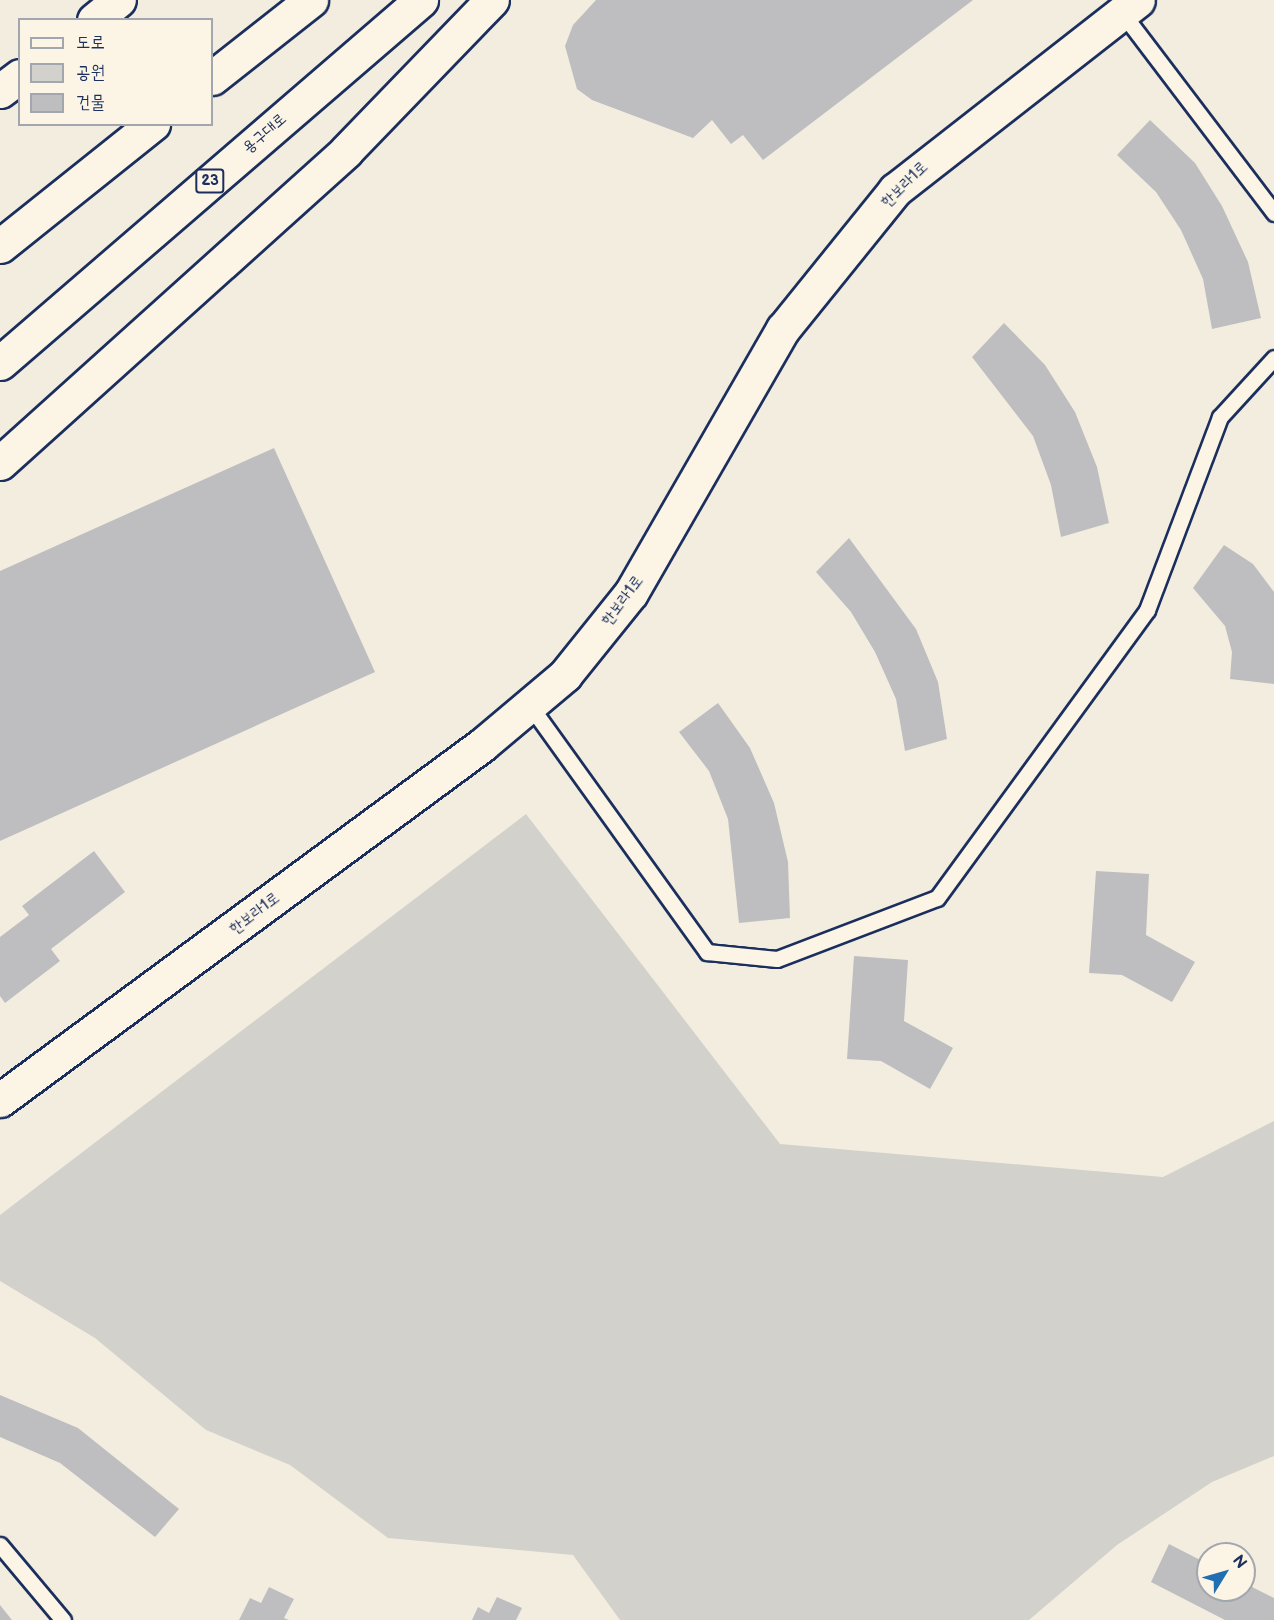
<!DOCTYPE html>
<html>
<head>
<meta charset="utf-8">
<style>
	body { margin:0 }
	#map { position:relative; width:1274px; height:1620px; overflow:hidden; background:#f3ede0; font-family:"Balsamiq Sans","Poor Story",sans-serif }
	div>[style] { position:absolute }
	.green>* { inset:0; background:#d3d1cc }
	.building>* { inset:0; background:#bebec0 }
	.roads { filter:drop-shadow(2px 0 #1b2f5e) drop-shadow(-2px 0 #1b2f5e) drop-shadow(0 2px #1b2f5e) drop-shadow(0 -2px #1b2f5e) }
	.service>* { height:15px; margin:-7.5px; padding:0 7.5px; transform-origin:7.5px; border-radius:7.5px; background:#fcf5e5 }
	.tertiary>* { height:33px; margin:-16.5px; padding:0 16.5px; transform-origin:16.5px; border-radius:16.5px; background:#fcf5e5 }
	.trunk>* { height:33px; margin:-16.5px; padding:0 16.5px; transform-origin:16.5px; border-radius:16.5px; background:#fcf5e5 }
	.motorway>* { height:33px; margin:-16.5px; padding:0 16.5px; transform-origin:16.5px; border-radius:16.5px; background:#fcf5e5 }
	span { translate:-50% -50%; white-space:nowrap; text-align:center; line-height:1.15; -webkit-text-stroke:5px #fcf5e5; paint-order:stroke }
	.shield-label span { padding:2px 4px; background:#fcf5e5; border:2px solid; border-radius:4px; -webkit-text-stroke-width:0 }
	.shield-label { font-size:15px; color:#1b2f5e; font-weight:700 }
	.street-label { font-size:16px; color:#1b2f5e }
	.legend { position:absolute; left:18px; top:18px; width:195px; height:108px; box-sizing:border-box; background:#fcf5e5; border:2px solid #a2a6af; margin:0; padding:8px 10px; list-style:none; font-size:18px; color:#1b2f5e }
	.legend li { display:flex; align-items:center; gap:12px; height:30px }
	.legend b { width:30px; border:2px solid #a2a6af }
	.north { position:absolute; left:1196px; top:1542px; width:60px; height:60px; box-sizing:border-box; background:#fcf5e5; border:2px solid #a2a6af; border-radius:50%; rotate:53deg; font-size:16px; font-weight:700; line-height:24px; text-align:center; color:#1b2f5e }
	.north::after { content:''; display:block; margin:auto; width:21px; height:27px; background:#1f6fb2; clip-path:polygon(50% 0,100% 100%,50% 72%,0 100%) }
</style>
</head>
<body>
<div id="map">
	<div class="green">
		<div style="clip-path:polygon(526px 814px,780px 1144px,1163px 1177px,1274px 1121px,1274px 1456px,1212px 1482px,1117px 1545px,1029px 1620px,620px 1620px,573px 1555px,388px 1538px,290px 1465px,206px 1430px,95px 1338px,0 1281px,0 1215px)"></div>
	</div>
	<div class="building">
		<div style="clip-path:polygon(596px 0,973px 0,763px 160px,743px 135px,731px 144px,712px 120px,693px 138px,592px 100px,577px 89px,565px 46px,573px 25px)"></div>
		<div style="clip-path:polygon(1150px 120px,1195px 163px,1222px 206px,1248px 262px,1261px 318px,1212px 329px,1203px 279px,1181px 230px,1156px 192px,1117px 155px)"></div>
		<div style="clip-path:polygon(1004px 323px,1045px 365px,1075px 412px,1097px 467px,1109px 523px,1061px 537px,1051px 485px,1033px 436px,972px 357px)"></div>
		<div style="clip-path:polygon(274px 448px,375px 672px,0 841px,0 571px)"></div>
		<div style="clip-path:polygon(849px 538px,916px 629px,938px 682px,947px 739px,905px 751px,896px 699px,875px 652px,851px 612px,816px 572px)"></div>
		<div style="clip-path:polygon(1224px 545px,1253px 564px,1274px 592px,1274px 684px,1230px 679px,1232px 652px,1225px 626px,1193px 588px)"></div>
		<div style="clip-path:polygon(718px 703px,750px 748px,774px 803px,788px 862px,790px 918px,739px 923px,728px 819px,709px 771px,679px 732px)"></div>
		<div style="clip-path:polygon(94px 851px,125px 892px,51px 949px,60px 961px,5px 1003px,0 996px,0 937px,29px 915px,22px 906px)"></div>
		<div style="clip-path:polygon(1096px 871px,1149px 874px,1146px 935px,1195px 962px,1172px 1002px,1122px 975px,1089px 973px)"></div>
		<div style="clip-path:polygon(854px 956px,908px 960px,904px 1021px,953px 1048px,930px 1089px,881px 1061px,847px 1059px)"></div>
		<div style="clip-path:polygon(0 1395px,78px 1428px,179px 1509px,155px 1537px,60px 1463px,0 1437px)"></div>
		<div style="clip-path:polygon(1169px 1544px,1208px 1564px,1208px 1590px,1244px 1590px,1244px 1583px,1274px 1598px,1274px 1620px,1225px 1620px,1151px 1582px)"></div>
		<div style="clip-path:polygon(269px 1587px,294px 1599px,284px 1618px,289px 1620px,239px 1620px,250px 1598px,261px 1603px)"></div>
		<div style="clip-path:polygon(497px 1597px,522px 1608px,516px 1620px,472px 1620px,478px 1607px,489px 1613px)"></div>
		<div style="clip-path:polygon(0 1605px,12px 1620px,0 1620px)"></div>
	</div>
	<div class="roads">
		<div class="service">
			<div style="left:1120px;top:10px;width:255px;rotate:52.8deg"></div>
			<div style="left:531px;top:707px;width:302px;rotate:54.3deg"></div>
			<div style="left:707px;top:952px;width:70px;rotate:5.7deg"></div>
			<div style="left:777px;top:959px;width:171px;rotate:-20.9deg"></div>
			<div style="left:937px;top:898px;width:356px;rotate:-53.9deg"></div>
			<div style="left:1147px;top:610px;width:206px;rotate:-69.3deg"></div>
			<div style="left:1220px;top:417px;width:80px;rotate:-47.5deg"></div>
			<div style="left:0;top:1545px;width:98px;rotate:50deg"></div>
		</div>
		<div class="tertiary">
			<div style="left:0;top:1100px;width:599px;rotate:-36.37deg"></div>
			<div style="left:482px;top:745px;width:109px;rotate:-40.1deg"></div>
			<div style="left:565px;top:675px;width:105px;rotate:-51.2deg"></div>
			<div style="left:631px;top:593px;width:305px;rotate:-60.1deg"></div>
			<div style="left:783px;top:329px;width:179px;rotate:-51.1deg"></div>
			<div style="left:895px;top:190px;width:308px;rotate:-38deg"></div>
		</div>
		<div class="trunk">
			<div style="left:212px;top:78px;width:126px;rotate:-38.2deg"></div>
			<div style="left:0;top:246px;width:196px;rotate:-38.6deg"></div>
			<div style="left:0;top:363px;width:556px;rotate:-40.77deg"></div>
			<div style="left:0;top:463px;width:466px;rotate:-42deg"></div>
			<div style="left:346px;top:151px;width:210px;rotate:-46deg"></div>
		</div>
		<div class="motorway">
			<div style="left:94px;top:20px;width:32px;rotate:-39deg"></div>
			<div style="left:0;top:91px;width:25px;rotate:-37deg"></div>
		</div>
	</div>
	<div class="shield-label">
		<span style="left:210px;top:181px">23</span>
	</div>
	<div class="street-label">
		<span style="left:265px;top:134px;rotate:-41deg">용구대로</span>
		<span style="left:905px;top:185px;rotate:-44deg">한보라1로</span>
		<span style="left:623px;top:601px;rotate:-53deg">한보라1로</span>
		<span style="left:255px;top:914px;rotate:-37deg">한보라1로</span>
	</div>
	<ul class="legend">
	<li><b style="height:8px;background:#fcf5e5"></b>도로</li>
	<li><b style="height:16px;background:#d3d1cc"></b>공원</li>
	<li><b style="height:16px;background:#bebec0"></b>건물</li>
	</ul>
	<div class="north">N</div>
</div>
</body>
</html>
